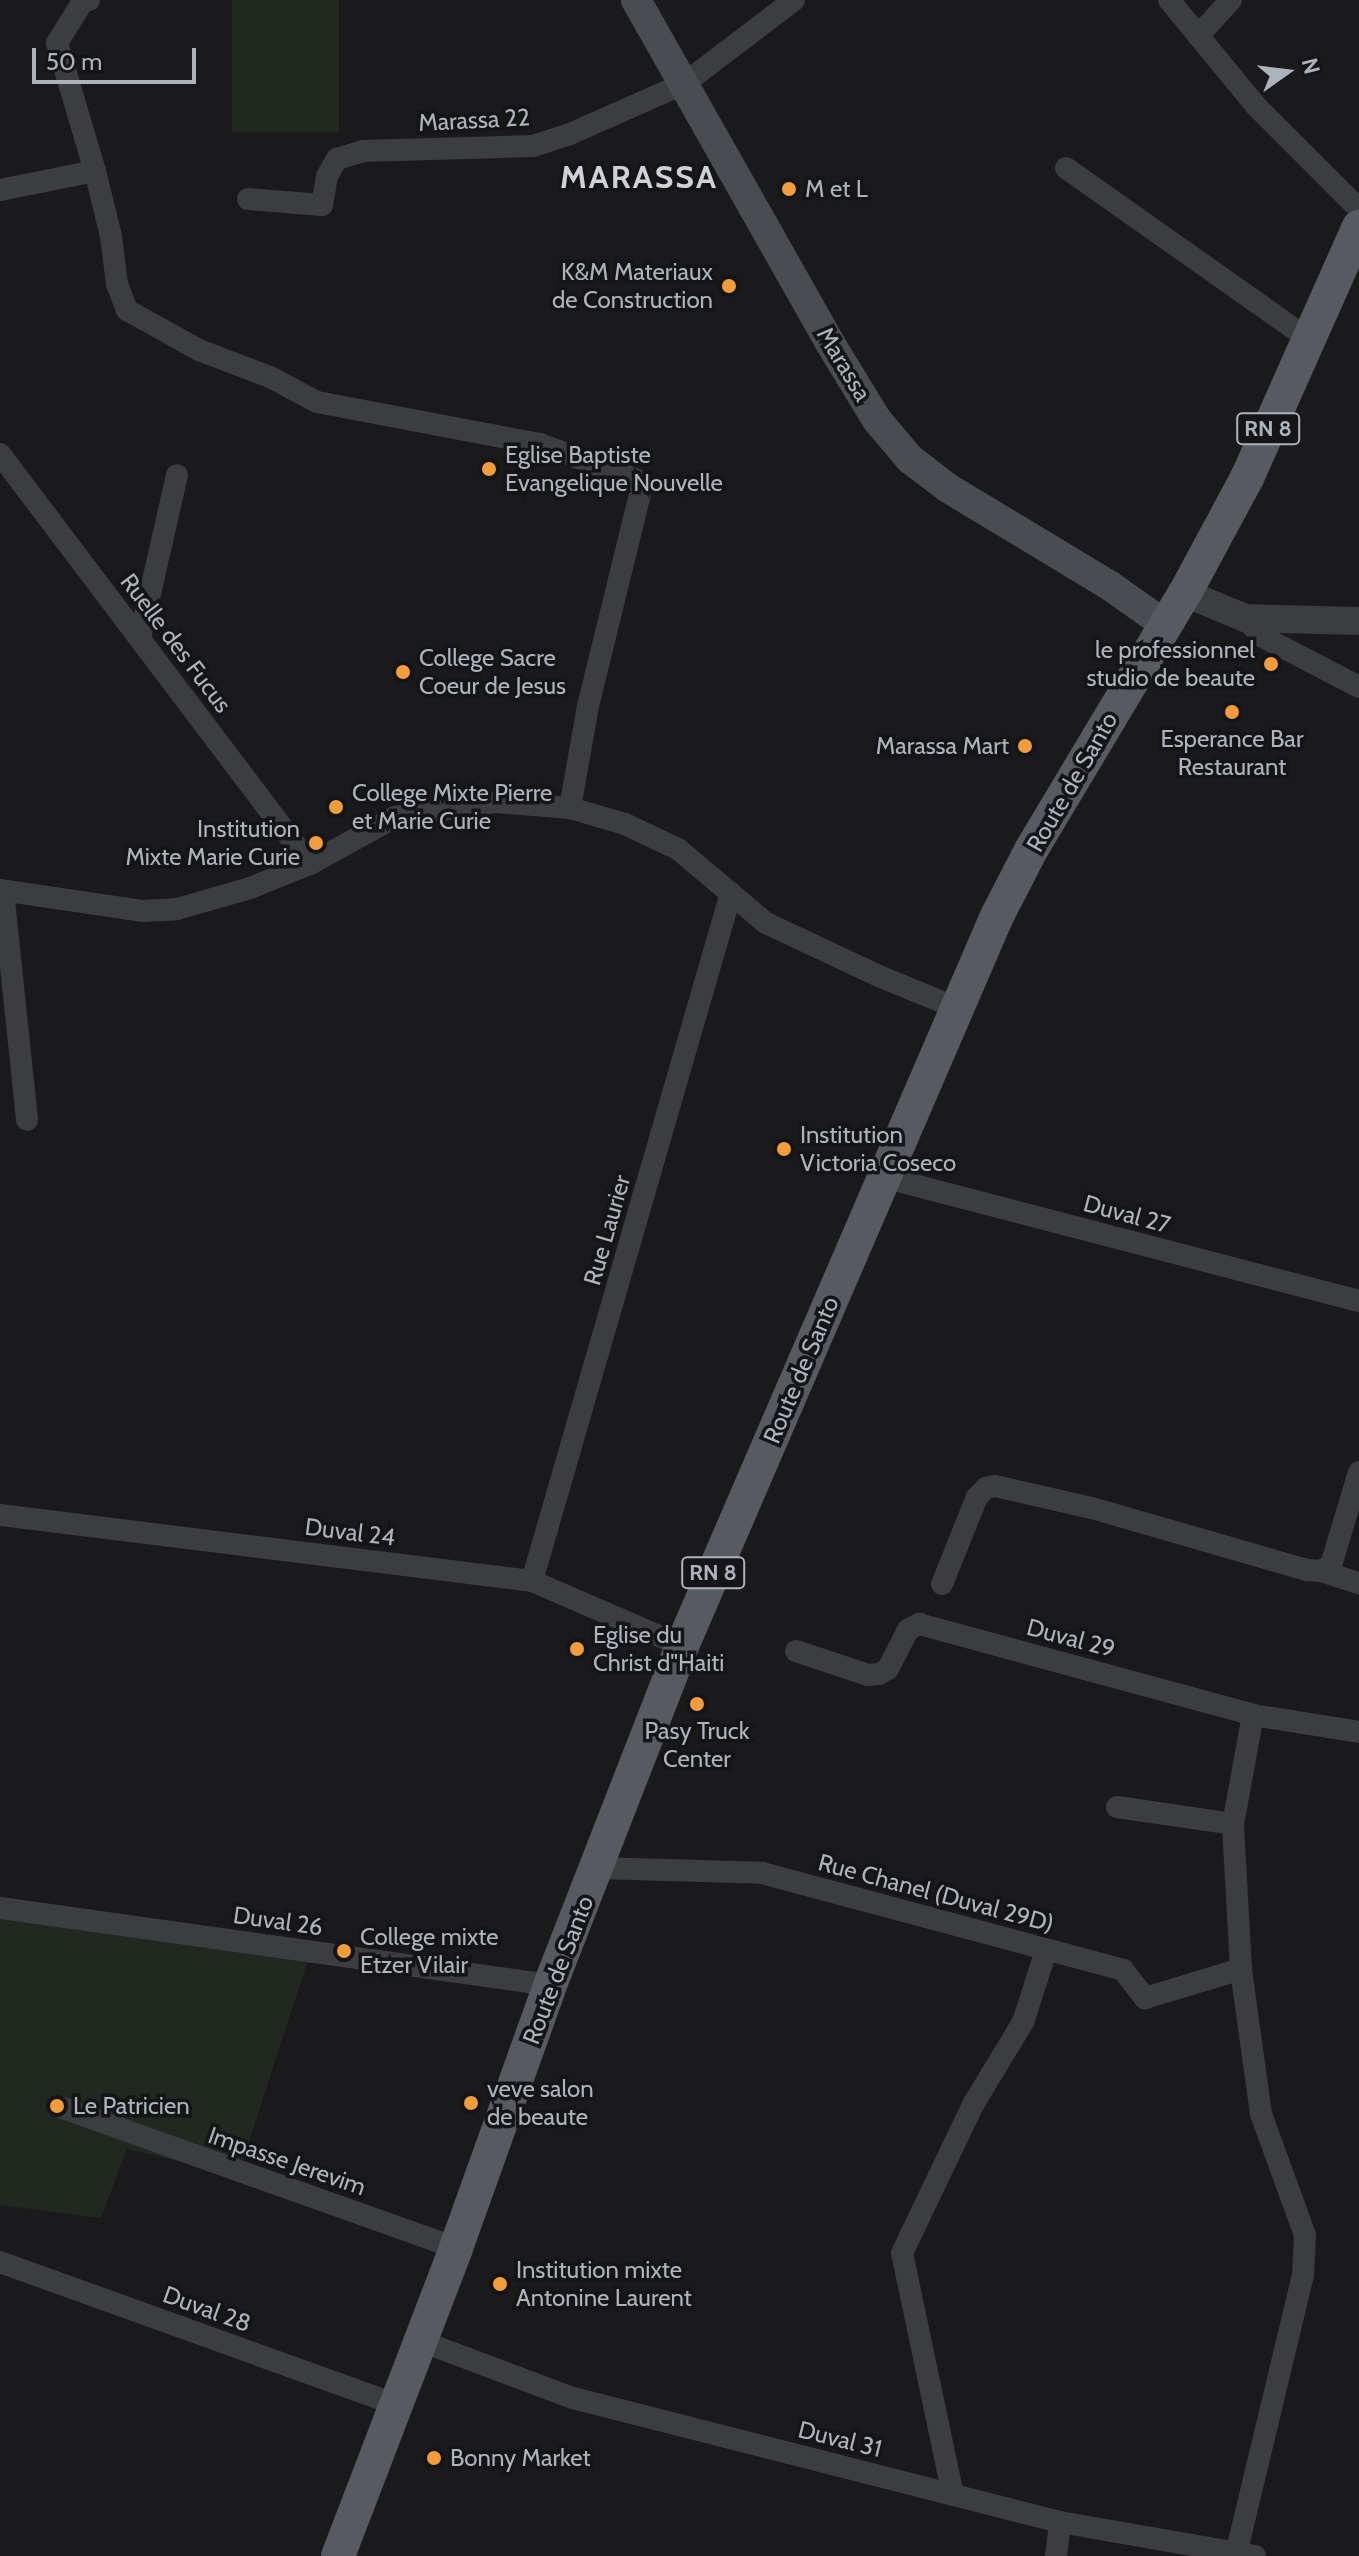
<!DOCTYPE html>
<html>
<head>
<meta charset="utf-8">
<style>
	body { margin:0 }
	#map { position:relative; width:1359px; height:2556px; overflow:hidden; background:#1a1a1c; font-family:Cabin,sans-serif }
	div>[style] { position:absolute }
	.green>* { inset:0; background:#202820; transform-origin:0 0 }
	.minor>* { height:22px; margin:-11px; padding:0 11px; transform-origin:11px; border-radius:11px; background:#3b3d41 }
	.tertiary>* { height:28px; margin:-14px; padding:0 14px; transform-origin:14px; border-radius:14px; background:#3b3d41 }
	.secondary>* { height:30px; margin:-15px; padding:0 15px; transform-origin:15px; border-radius:15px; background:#494c51 }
	.primary>* { height:34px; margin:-17px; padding:0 17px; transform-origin:17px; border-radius:17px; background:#575a60 }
	.dots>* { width:22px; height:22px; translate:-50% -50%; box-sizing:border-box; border:4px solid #151518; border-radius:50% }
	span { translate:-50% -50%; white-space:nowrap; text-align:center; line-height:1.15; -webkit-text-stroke:7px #151518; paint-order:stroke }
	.shield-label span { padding:2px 6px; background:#151518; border:2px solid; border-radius:6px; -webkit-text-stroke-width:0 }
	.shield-label { font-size:22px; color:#adb3bc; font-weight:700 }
	.street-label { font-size:24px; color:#adb3bc }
	.poi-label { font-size:24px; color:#adb3bc }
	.left { translate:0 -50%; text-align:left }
	.right { translate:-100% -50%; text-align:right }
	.district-label { font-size:32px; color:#ced2d8; font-weight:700; letter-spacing:2px }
	.north { position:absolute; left:1247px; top:32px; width:80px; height:80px; -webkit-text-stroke:6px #151518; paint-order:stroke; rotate:76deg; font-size:22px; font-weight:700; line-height:32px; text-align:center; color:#adb3bc }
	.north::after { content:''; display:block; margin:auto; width:28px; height:36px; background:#adb3bc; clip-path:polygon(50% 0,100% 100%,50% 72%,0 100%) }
	.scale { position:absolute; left:32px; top:48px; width:164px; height:36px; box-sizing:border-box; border:4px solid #adb3bc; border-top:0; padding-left:10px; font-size:24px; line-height:28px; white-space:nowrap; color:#adb3bc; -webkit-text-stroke:6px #151518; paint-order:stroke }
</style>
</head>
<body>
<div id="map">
	<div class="green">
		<div style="left:232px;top:0;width:107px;height:132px"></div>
		<div style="clip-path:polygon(0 1917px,312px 1948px,238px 2175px,127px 2149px,101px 2218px,0 2205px)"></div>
	</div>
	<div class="minor">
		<div style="left:1169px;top:0;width:137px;rotate:50.6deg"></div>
		<div style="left:1256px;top:106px;width:146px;rotate:45deg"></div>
		<div style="left:1198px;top:36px;width:49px;rotate:-47.5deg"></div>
		<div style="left:1066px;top:168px;width:296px;rotate:35.2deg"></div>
		<div style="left:95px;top:171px;width:67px;rotate:76.2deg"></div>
		<div style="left:111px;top:236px;width:48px;rotate:82.9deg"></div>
		<div style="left:117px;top:284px;width:28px;rotate:69deg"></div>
		<div style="left:127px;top:310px;width:82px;rotate:29.1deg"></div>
		<div style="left:199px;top:350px;width:76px;rotate:20.8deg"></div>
		<div style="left:270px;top:377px;width:53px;rotate:28deg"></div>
		<div style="left:317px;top:402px;width:227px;rotate:10.7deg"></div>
		<div style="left:540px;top:444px;width:110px;rotate:20.3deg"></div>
		<div style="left:643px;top:482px;width:231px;rotate:103.8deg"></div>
		<div style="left:588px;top:706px;width:104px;rotate:100deg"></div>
		<div style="left:0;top:190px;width:97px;rotate:-11.3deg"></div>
		<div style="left:95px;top:171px;width:134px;rotate:-106.5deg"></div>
		<div style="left:57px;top:43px;width:49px;rotate:-58.2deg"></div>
		<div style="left:83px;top:1px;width:6px;rotate:-9deg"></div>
		<div style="left:248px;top:199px;width:74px;rotate:4.6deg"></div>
		<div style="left:322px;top:205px;width:29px;rotate:-80deg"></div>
		<div style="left:327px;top:176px;width:20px;rotate:-60deg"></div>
		<div style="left:337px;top:159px;width:27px;rotate:-17deg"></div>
		<div style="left:363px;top:151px;width:170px;rotate:-1.7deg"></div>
		<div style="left:533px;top:146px;width:39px;rotate:-18deg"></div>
		<div style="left:570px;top:134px;width:126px;rotate:-23.9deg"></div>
		<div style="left:685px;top:83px;width:137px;rotate:-37.3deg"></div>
		<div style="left:0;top:454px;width:514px;rotate:52.91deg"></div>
		<div style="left:1245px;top:618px;width:24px;rotate:48deg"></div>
		<div style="left:1261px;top:636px;width:110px;rotate:27.5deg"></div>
		<div style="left:140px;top:638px;width:167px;rotate:-77.2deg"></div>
		<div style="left:0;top:890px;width:145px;rotate:8.4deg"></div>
		<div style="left:143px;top:911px;width:34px;rotate:-3deg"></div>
		<div style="left:177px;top:909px;width:76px;rotate:-16deg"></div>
		<div style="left:250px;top:888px;width:65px;rotate:-21.8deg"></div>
		<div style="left:310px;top:864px;width:97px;rotate:-28.9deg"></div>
		<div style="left:395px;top:817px;width:101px;rotate:-8.5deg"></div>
		<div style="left:495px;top:802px;width:75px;rotate:4.6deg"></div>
		<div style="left:570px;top:808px;width:57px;rotate:16.2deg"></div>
		<div style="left:625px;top:824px;width:59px;rotate:25.3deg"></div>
		<div style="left:678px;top:849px;width:115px;rotate:40.1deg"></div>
		<div style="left:766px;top:923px;width:127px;rotate:25.2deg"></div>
		<div style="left:881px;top:977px;width:82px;rotate:22.2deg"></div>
		<div style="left:3px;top:891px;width:230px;rotate:84deg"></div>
		<div style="left:883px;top:1177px;width:492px;rotate:14.6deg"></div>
		<div style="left:0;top:1515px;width:536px;rotate:7.07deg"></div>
		<div style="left:532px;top:1581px;width:163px;rotate:23.4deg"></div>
		<div style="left:1321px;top:1571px;width:40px;rotate:18deg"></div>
		<div style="left:532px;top:1581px;width:716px;rotate:-73.87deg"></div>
		<div style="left:942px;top:1584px;width:94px;rotate:-68.1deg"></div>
		<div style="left:977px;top:1497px;width:13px;rotate:-45deg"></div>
		<div style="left:986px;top:1488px;width:9px;rotate:-13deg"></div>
		<div style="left:995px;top:1486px;width:99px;rotate:12.8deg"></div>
		<div style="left:1092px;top:1508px;width:224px;rotate:16.1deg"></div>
		<div style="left:1307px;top:1570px;width:14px;rotate:4deg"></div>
		<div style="left:1321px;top:1571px;width:12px;rotate:-31deg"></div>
		<div style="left:1331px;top:1565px;width:97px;rotate:-73.2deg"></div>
		<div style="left:796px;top:1651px;width:76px;rotate:18.4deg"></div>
		<div style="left:868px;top:1675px;width:11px;rotate:-5deg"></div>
		<div style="left:879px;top:1674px;width:10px;rotate:-29deg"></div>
		<div style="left:888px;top:1669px;width:44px;rotate:-62.9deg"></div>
		<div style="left:908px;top:1630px;width:13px;rotate:-29deg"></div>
		<div style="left:919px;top:1624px;width:346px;rotate:15.2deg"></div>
		<div style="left:1253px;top:1715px;width:107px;rotate:9.1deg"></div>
		<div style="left:1117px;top:1807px;width:117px;rotate:8.3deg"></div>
		<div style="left:598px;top:1868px;width:164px;rotate:1.7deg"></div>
		<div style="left:762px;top:1873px;width:374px;rotate:15deg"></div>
		<div style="left:1123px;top:1970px;width:36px;rotate:52deg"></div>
		<div style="left:1145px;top:1998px;width:100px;rotate:-16.8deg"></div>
		<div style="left:0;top:1908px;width:555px;rotate:7.97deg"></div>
		<div style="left:57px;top:2106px;width:424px;rotate:19.6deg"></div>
		<div style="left:0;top:2262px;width:422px;rotate:19.8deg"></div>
		<div style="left:421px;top:2341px;width:162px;rotate:20.6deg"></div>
		<div style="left:573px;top:2398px;width:503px;rotate:14.29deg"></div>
		<div style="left:1060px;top:2522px;width:198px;rotate:9.9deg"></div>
		<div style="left:953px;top:2495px;width:247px;rotate:-101.9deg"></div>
		<div style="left:902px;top:2253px;width:166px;rotate:-64.4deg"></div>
		<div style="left:974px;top:2103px;width:95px;rotate:-58.8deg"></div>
		<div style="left:1023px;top:2022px;width:75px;rotate:-72.1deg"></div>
		<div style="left:1236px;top:2554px;width:287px;rotate:-76.5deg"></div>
		<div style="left:1303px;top:2275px;width:40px;rotate:-87.1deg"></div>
		<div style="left:1305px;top:2235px;width:129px;rotate:-110deg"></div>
		<div style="left:1261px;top:2114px;width:146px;rotate:-97.9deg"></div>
		<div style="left:1241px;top:1969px;width:145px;rotate:-93.2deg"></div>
		<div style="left:1233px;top:1824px;width:111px;rotate:-79.6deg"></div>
		<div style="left:1056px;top:2556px;width:34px;rotate:-83deg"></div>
	</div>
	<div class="tertiary">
		<div style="left:1185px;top:593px;width:65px;rotate:22.6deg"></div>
		<div style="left:1245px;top:618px;width:114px;rotate:1.5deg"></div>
	</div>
	<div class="secondary">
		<div style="left:636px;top:0;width:394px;rotate:60.5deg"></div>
		<div style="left:830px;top:343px;width:90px;rotate:58.6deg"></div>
		<div style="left:877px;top:420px;width:51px;rotate:49.8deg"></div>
		<div style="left:910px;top:459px;width:48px;rotate:37.3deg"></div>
		<div style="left:948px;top:488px;width:188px;rotate:31.1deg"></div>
		<div style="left:1109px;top:585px;width:67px;rotate:35.3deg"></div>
	</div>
	<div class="primary">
		<div style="left:338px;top:2556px;width:330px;rotate:-69deg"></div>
		<div style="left:456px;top:2248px;width:279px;rotate:-70.3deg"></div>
		<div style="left:550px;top:1985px;width:364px;rotate:-68.7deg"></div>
		<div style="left:682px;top:1646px;width:795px;rotate:-66.66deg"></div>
		<div style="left:997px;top:916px;width:74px;rotate:-62.7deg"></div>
		<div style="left:1031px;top:850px;width:300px;rotate:-59.1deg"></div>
		<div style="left:1185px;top:593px;width:131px;rotate:-61.7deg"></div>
		<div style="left:1247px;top:478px;width:275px;rotate:-66deg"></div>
	</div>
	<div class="dots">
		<div style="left:789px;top:189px;background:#f19c3d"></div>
		<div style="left:729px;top:286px;background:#f19c3d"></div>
		<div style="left:489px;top:469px;background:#f19c3d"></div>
		<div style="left:1271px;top:664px;background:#f19c3d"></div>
		<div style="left:403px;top:672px;background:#f19c3d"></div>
		<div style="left:1232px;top:712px;background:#f19c3d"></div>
		<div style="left:1025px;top:746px;background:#f19c3d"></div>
		<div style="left:336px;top:807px;background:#f19c3d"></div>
		<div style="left:316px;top:843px;background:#f19c3d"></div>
		<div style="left:784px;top:1149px;background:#f19c3d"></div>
		<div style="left:577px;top:1649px;background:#f19c3d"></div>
		<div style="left:697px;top:1704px;background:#f19c3d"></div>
		<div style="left:344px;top:1951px;background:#f19c3d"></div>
		<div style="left:471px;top:2103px;background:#f19c3d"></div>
		<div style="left:57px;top:2106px;background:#f19c3d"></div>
		<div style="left:500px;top:2284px;background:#f19c3d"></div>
		<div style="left:434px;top:2458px;background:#f19c3d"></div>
	</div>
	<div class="shield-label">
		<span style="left:1268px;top:429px">RN 8</span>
		<span style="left:713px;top:1573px">RN 8</span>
	</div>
	<div class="street-label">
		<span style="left:474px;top:120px;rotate:-3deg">Marassa 22</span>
		<span style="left:844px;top:364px;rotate:59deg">Marassa</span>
		<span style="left:176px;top:643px;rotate:53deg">Ruelle des Fucus</span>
		<span style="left:1072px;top:782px;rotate:-60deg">Route de Santo</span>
		<span style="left:1127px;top:1214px;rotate:15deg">Duval 27</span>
		<span style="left:607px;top:1230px;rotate:-74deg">Rue Laurier</span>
		<span style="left:801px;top:1370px;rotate:-67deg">Route de Santo</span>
		<span style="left:350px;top:1532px;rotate:7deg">Duval 24</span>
		<span style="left:1071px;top:1638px;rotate:15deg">Duval 29</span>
		<span style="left:936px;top:1893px;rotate:15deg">Rue Chanel (Duval 29D)</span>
		<span style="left:278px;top:1921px;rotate:8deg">Duval 26</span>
		<span style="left:558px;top:1970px;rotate:-69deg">Route de Santo</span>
		<span style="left:287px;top:2161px;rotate:19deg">Impasse Jerevim</span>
		<span style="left:207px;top:2309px;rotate:20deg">Duval 28</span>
		<span style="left:840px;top:2439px;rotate:14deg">Duval 31</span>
	</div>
	<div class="poi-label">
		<span class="left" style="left:805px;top:189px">M et L</span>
		<span class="right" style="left:713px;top:286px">K&amp;M Materiaux<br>de Construction</span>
		<span class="left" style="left:505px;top:469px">Eglise Baptiste<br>Evangelique Nouvelle</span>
		<span class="right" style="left:1255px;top:664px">le professionnel<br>studio de beaute</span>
		<span class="left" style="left:419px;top:672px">College Sacre<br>Coeur de Jesus</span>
		<span style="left:1232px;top:753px">Esperance Bar<br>Restaurant</span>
		<span class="right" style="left:1009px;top:746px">Marassa Mart</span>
		<span class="left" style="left:352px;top:807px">College Mixte Pierre<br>et Marie Curie</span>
		<span class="right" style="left:300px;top:843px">Institution<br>Mixte Marie Curie</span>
		<span class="left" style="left:800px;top:1149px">Institution<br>Victoria Coseco</span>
		<span class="left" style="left:593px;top:1649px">Eglise du<br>Christ d"Haiti</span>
		<span style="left:697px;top:1745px">Pasy Truck<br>Center</span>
		<span class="left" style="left:360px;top:1951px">College mixte<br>Etzer Vilair</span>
		<span class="left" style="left:487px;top:2103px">veve salon<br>de beaute</span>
		<span class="left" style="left:73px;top:2106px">Le Patricien</span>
		<span class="left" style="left:516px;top:2284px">Institution mixte<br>Antonine Laurent</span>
		<span class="left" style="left:450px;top:2458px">Bonny Market</span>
	</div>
	<div class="district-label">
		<span style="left:639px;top:177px">MARASSA</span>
	</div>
	<div class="north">N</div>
	<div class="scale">50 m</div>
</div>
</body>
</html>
